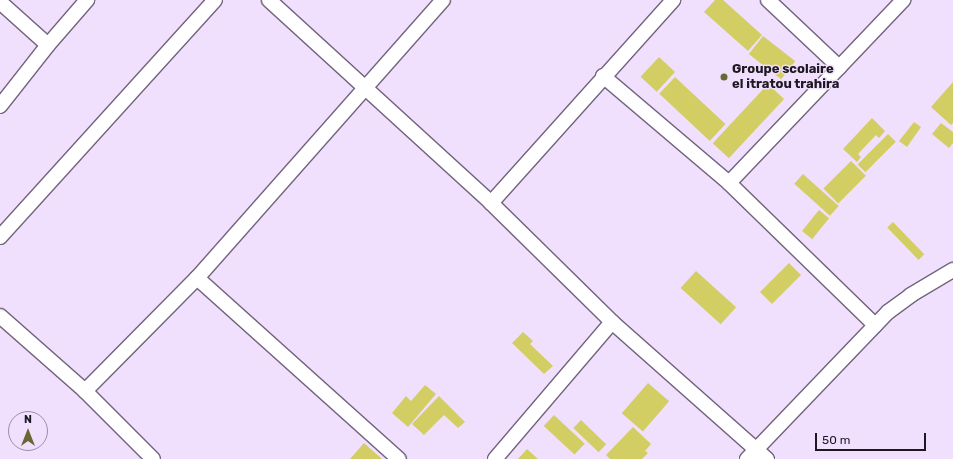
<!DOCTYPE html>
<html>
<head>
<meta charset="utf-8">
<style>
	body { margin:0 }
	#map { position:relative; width:953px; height:459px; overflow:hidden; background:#f0dffd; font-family:Rubik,sans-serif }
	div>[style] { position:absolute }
	.building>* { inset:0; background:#d3ce64; transform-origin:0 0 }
	.roads { filter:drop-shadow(1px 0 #72647d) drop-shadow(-1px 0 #72647d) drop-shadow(0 1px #72647d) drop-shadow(0 -1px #72647d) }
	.minor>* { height:14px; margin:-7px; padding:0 7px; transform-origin:7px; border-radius:7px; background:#fff }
	.dots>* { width:11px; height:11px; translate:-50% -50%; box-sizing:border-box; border:2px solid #f0dffd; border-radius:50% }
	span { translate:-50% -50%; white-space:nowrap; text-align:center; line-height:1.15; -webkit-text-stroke:3px #f0dffd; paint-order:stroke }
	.poi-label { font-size:13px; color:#1e1822; font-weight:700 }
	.left { translate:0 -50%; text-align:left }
	.north { position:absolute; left:8px; top:411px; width:40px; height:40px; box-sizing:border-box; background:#f0dffd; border:1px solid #9c8fa5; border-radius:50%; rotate:0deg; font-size:11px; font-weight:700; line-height:16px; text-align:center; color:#1e1822 }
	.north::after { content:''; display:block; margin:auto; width:14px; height:18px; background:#686632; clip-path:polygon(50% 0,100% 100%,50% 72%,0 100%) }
	.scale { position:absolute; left:815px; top:433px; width:111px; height:18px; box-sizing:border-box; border:2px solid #1e1822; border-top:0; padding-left:5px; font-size:12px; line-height:14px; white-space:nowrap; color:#1e1822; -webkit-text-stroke:3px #f0dffd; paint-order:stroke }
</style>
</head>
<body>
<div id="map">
	<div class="building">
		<div style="clip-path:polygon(715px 0,723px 0,762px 35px,748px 51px,704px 12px)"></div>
		<div style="left:763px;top:36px;width:41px;height:23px;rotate:38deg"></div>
		<div style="left:659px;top:57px;width:22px;height:27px;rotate:43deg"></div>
		<div style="left:675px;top:77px;width:69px;height:23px;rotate:43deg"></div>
		<div style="clip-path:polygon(953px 82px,953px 123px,951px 125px,931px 107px)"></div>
		<div style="left:768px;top:84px;width:22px;height:81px;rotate:43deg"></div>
		<div style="clip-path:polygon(872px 118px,885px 131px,879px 138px,876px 135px,858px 154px,861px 157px,857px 162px,843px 149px)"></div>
		<div style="clip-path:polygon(914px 122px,921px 127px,907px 147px,899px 141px)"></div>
		<div style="clip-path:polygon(941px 123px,953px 132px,953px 143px,949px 148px,932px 134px)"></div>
		<div style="left:888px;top:134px;width:11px;height:43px;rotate:45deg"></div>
		<div style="left:851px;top:161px;width:21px;height:39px;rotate:45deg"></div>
		<div style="left:803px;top:174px;width:48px;height:13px;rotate:42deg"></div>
		<div style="left:819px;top:210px;width:13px;height:27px;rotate:39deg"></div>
		<div style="left:893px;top:222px;width:45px;height:8px;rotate:46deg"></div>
		<div style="left:789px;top:263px;width:17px;height:41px;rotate:45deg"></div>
		<div style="left:696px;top:271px;width:54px;height:23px;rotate:42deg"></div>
		<div style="clip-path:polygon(523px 332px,533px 341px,530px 344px,553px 366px,544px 374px,512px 343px)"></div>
		<div style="left:648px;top:383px;width:28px;height:40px;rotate:41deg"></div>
		<div style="clip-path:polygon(425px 385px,436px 394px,408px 427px,392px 413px,406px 396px,411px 401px)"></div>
		<div style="clip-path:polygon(439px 396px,465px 422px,458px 428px,444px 415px,424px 435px,412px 424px)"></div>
		<div style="left:554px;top:415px;width:42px;height:15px;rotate:43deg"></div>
		<div style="left:581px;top:420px;width:35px;height:11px;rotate:44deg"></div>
		<div style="clip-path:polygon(633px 427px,651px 444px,645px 451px,648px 453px,642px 459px,610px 459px,606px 455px)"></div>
		<div style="clip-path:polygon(364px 443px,382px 459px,350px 459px)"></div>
		<div style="clip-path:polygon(527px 449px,538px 459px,518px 459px)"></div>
	</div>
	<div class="roads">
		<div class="minor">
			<div style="left:269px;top:0;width:301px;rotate:42.4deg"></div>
			<div style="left:491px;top:203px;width:170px;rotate:44.5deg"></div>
			<div style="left:612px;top:322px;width:207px;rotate:41.5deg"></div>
			<div style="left:768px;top:0;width:98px;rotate:43.3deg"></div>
			<div style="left:0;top:2px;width:64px;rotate:41.9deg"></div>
			<div style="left:603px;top:76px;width:165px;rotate:40.3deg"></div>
			<div style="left:729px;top:183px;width:204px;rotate:44.2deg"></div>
			<div style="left:0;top:106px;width:78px;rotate:-51.8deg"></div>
			<div style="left:48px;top:45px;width:60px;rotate:-49.1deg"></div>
			<div style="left:729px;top:183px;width:253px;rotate:-46.4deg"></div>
			<div style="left:491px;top:203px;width:273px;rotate:-48.1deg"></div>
			<div style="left:0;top:237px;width:320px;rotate:-47.8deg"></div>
			<div style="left:197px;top:278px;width:271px;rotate:41.9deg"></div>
			<div style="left:0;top:316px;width:113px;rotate:41.4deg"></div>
			<div style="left:85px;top:391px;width:96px;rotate:45deg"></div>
			<div style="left:85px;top:391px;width:159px;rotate:-45.3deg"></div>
			<div style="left:197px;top:278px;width:371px;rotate:-48.5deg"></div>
			<div style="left:495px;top:459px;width:180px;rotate:-49.5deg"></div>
			<div style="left:747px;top:459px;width:204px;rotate:-46.2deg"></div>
			<div style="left:888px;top:312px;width:29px;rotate:-36deg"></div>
			<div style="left:911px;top:295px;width:49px;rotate:-30.8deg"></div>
		</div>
	</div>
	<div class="dots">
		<div style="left:724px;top:77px;background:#686632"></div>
	</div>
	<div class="poi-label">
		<span class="left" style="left:732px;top:77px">Groupe scolaire<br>el itratou trahira</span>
	</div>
	<div class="north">N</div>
	<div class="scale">50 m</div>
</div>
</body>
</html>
